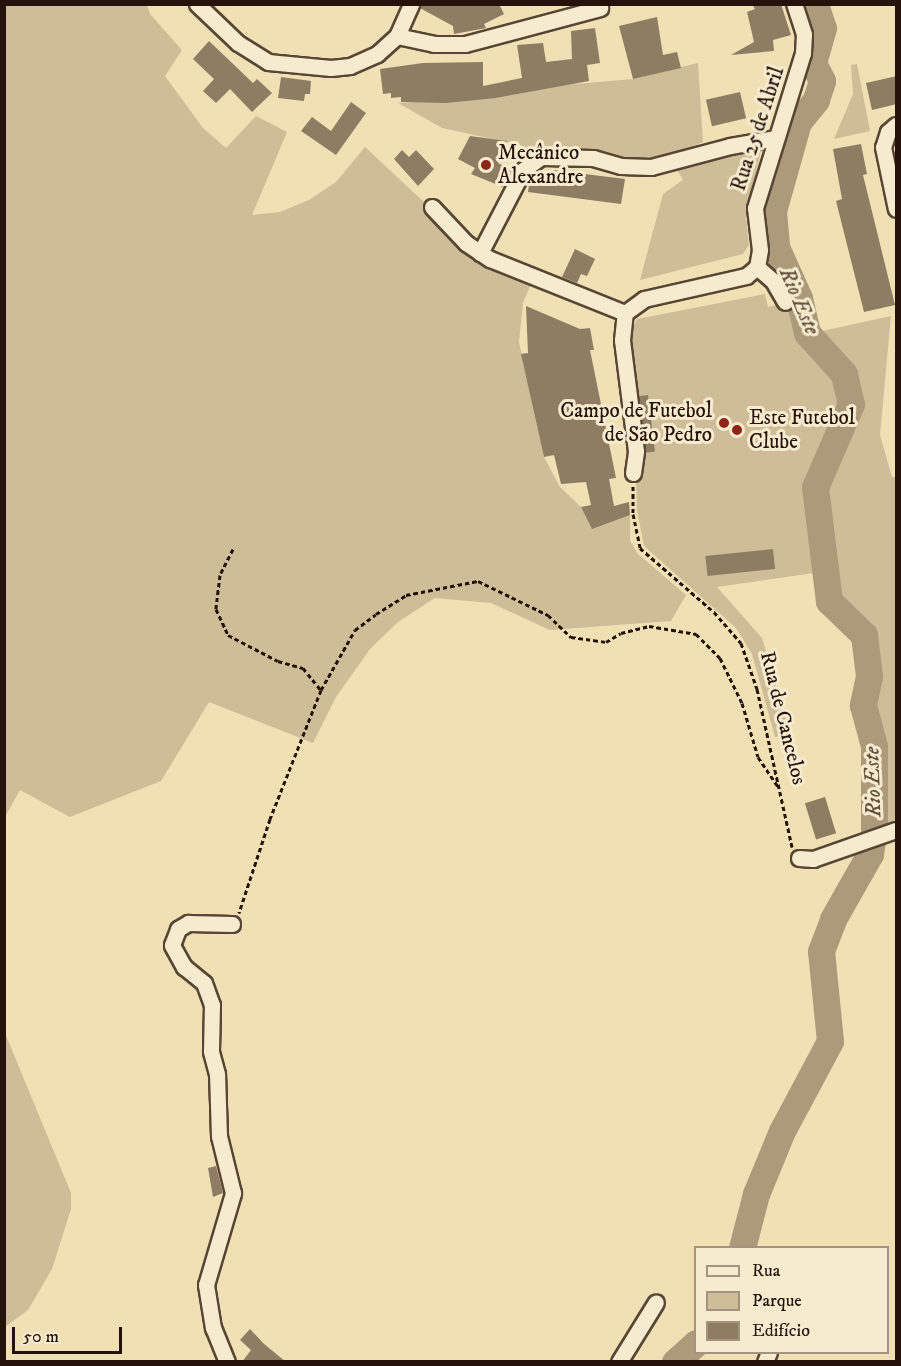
<!DOCTYPE html>
<html>
<head>
<meta charset="utf-8">
<style>
	body { margin:0 }
	#map { position:relative; width:901px; height:1366px; overflow:hidden; background:#f1e0b4; font-family:"IM FELL DW Pica",serif }
	div>[style] { position:absolute }
	.green>* { inset:0; background:#cebd97 }
	.river>* { height:27px; margin:-13.5px; padding:0 13.5px; transform-origin:13.5px; border-radius:13.5px; background:#ac9a7b }
	.building>* { inset:0; background:#8f7d63; transform-origin:0 0 }
	.path>* { height:3px; margin-top:-1.5px; transform-origin:0; background:repeating-linear-gradient(90deg,#25120b 0 4.5px,transparent 0 7.5px) }
	.roads { filter:drop-shadow(2px 0 #584635) drop-shadow(-2px 0 #584635) drop-shadow(0 2px #584635) drop-shadow(0 -2px #584635) }
	.minor>* { height:15px; margin:-7.5px; padding:0 7.5px; transform-origin:7.5px; border-radius:7.5px; background:#f6ebce }
	.dots>* { width:16px; height:16px; translate:-50% -50%; box-sizing:border-box; border:3px solid #f6ebce; border-radius:50% }
	span { translate:-50% -50%; white-space:nowrap; text-align:center; line-height:1.15; -webkit-text-stroke:6px #f6ebce; paint-order:stroke }
	.street-label { font-size:21px; color:#25120b }
	.poi-label { font-size:21px; color:#25120b }
	.left { translate:0 -50%; text-align:left }
	.right { translate:-100% -50%; text-align:right }
	.water-label { font-size:22px; color:#624f3d; font-style:italic }
	.frame { position:absolute; inset:0; border:6px solid #25120b; pointer-events:none }
	.legend { position:absolute; left:694px; top:1246px; width:195px; height:108px; box-sizing:border-box; background:#f6ebce; border:2px solid #a29480; margin:0; padding:8px 10px; list-style:none; font-size:18px; color:#25120b }
	.legend li { display:flex; align-items:center; gap:12px; height:30px }
	.legend b { width:30px; border:2px solid #a29480 }
	.scale { position:absolute; left:12px; top:1327px; width:110px; height:27px; box-sizing:border-box; border:3px solid #25120b; border-top:0; padding-left:8px; font-size:18px; line-height:21px; white-space:nowrap; color:#25120b; -webkit-text-stroke:4px #f6ebce; paint-order:stroke }
</style>
</head>
<body>
<div id="map">
	<div class="green">
		<div style="clip-path:polygon(5px 5px,147px 5px,150px 14px,182px 50px,165px 76px,203px 128px,226px 148px,256px 116px,287px 132px,252px 215px,280px 212px,309px 200px,336px 182px,365px 147px,497px 270px,531px 284px,523px 303px,519px 342px,544px 457px,560px 487px,581px 507px,592px 528px,630px 515px,630px 541px,638px 554px,686px 595px,671px 621px,550px 630px,491px 603px,435px 598px,398px 622px,370px 649px,336px 697px,313px 743px,209px 702px,161px 781px,70px 817px,20px 790px,5px 817px)"></div>
		<div style="clip-path:polygon(698px 63px,703px 142px,655px 163px,557px 148px,534px 154px,520px 145px,442px 128px,398px 103px,497px 98px,564px 85px,633px 79px)"></div>
		<div style="clip-path:polygon(857px 64px,870px 131px,834px 139px,853px 94px,851px 65px)"></div>
		<div style="clip-path:polygon(761px 150px,746px 218px,749px 245px,743px 254px,640px 280px,663px 194px,683px 180px,677px 170px,728px 153px)"></div>
		<div style="clip-path:polygon(765px 294px,768px 307px,794px 300px,804px 335px,839px 378px,844px 407px,810px 488px,821px 572px,717px 587px,762px 638px,791px 734px,775px 737px,752px 654px,736px 628px,644px 546px,637px 511px,636px 473px,644px 472px,628px 336px,637px 319px)"></div>
		<div style="clip-path:polygon(891px 316px,880px 435px,892px 477px,896px 477px,896px 826px,881px 830px,880px 753px,868px 705px,874px 680px,870px 635px,834px 598px,820px 488px,855px 408px,848px 372px,813px 333px)"></div>
		<div style="clip-path:polygon(5px 1033px,71px 1193px,71px 1209px,52px 1269px,28px 1310px,5px 1327px)"></div>
	</div>
	<div class="river">
		<div style="left:815px;top:4px;width:25px;rotate:72deg"></div>
		<div style="left:823px;top:28px;width:36px;rotate:106deg"></div>
		<div style="left:813px;top:63px;width:20px;rotate:63deg"></div>
		<div style="left:822px;top:81px;width:20px;rotate:108deg"></div>
		<div style="left:816px;top:100px;width:28px;rotate:129deg"></div>
		<div style="left:798px;top:122px;width:92px;rotate:105.7deg"></div>
		<div style="left:773px;top:211px;width:36px;rotate:85deg"></div>
		<div style="left:776px;top:247px;width:56px;rotate:65.7deg"></div>
		<div style="left:799px;top:298px;width:36px;rotate:77deg"></div>
		<div style="left:807px;top:333px;width:55px;rotate:47.9deg"></div>
		<div style="left:844px;top:374px;width:31px;rotate:77deg"></div>
		<div style="left:851px;top:404px;width:90px;rotate:113.4deg"></div>
		<div style="left:815px;top:487px;width:115px;rotate:83deg"></div>
		<div style="left:829px;top:601px;width:49px;rotate:44.2deg"></div>
		<div style="left:864px;top:635px;width:41px;rotate:83deg"></div>
		<div style="left:869px;top:676px;width:30px;rotate:102deg"></div>
		<div style="left:863px;top:705px;width:42px;rotate:75deg"></div>
		<div style="left:874px;top:746px;width:83px;rotate:90deg"></div>
		<div style="left:742px;top:1248px;width:56px;rotate:-75.5deg"></div>
		<div style="left:756px;top:1194px;width:68px;rotate:-67.6deg"></div>
		<div style="left:782px;top:1131px;width:102px;rotate:-61.9deg"></div>
		<div style="left:830px;top:1041px;width:90px;rotate:-95.7deg"></div>
		<div style="left:821px;top:951px;width:34px;rotate:-69deg"></div>
		<div style="left:833px;top:919px;width:75px;rotate:-60.4deg"></div>
		<div style="left:870px;top:854px;width:15px;rotate:-82deg"></div>
		<div style="left:675px;top:1362px;width:28px;rotate:-42deg"></div>
	</div>
	<div class="building">
		<div style="clip-path:polygon(421px 4px,499px 4px,504px 14px,484px 24px,486px 28px,454px 34px,453px 26px,420px 8px)"></div>
		<div style="clip-path:polygon(752px 4px,781px 4px,791px 35px,773px 40px,774px 51px,731px 55px,754px 42px,747px 12px,755px 9px)"></div>
		<div style="clip-path:polygon(657px 17px,663px 55px,677px 52px,681px 68px,633px 79px,619px 26px)"></div>
		<div style="clip-path:polygon(595px 28px,600px 63px,587px 65px,589px 81px,496px 98px,446px 103px,401px 102px,401px 97px,391px 98px,391px 93px,383px 94px,380px 69px,423px 63px,483px 62px,483px 86px,522px 78px,517px 45px,543px 43px,546px 62px,572px 59px,571px 31px)"></div>
		<div style="clip-path:polygon(209px 41px,253px 83px,257px 79px,272px 93px,252px 112px,230px 89px,216px 103px,203px 91px,214px 79px,193px 59px)"></div>
		<div style="clip-path:polygon(897px 76px,897px 104px,872px 110px,866px 83px)"></div>
		<div style="clip-path:polygon(281px 77px,311px 81px,310px 94px,305px 94px,304px 101px,278px 98px)"></div>
		<div style="left:740px;top:92px;width:27px;height:35px;rotate:77deg"></div>
		<div style="clip-path:polygon(351px 102px,366px 113px,336px 155px,301px 131px,312px 117px,331px 131px)"></div>
		<div style="clip-path:polygon(470px 136px,507px 141px,498px 163px,512px 170px,503px 187px,471px 174px,475px 168px,458px 159px)"></div>
		<div style="clip-path:polygon(861px 144px,867px 174px,863px 175px,895px 305px,864px 312px,836px 201px,842px 199px,833px 149px)"></div>
		<div style="clip-path:polygon(402px 150px,409px 157px,416px 150px,434px 169px,418px 186px,394px 159px)"></div>
		<div style="clip-path:polygon(553px 170px,625px 179px,621px 204px,528px 192px,530px 177px,552px 179px)"></div>
		<div style="clip-path:polygon(575px 249px,595px 259px,587px 276px,581px 274px,577px 283px,562px 277px)"></div>
		<div style="clip-path:polygon(526px 306px,580px 329px,590px 328px,594px 350px,590px 350px,616px 478px,609px 479px,614px 506px,629px 502px,630px 515px,592px 529px,581px 507px,591px 505px,586px 482px,561px 484px,554px 455px,544px 457px,521px 354px,528px 353px)"></div>
		<div style="left:648px;top:395px;width:57px;height:9px;rotate:83deg"></div>
		<div style="left:773px;top:549px;width:20px;height:68px;rotate:84deg"></div>
		<div style="left:825px;top:797px;width:38px;height:21px;rotate:73deg"></div>
		<div style="clip-path:polygon(216px 1166px,223px 1193px,213px 1197px,208px 1168px)"></div>
		<div style="clip-path:polygon(250px 1329px,263px 1343px,286px 1362px,242px 1362px,251px 1350px,240px 1340px)"></div>
	</div>
	<div class="path">
		<div style="left:633px;top:486px;width:28px;rotate:90deg"></div>
		<div style="left:633px;top:514px;width:35px;rotate:78deg"></div>
		<div style="left:640px;top:548px;width:98px;rotate:40.9deg"></div>
		<div style="left:714px;top:612px;width:41px;rotate:48.9deg"></div>
		<div style="left:741px;top:643px;width:49px;rotate:70.8deg"></div>
		<div style="left:757px;top:689px;width:162px;rotate:77.5deg"></div>
		<div style="left:233px;top:549px;width:29px;rotate:117deg"></div>
		<div style="left:220px;top:575px;width:34px;rotate:97deg"></div>
		<div style="left:216px;top:609px;width:29px;rotate:65deg"></div>
		<div style="left:228px;top:635px;width:56px;rotate:27.5deg"></div>
		<div style="left:278px;top:661px;width:26px;rotate:16deg"></div>
		<div style="left:303px;top:668px;width:28px;rotate:51deg"></div>
		<div style="left:321px;top:690px;width:139px;rotate:111.6deg"></div>
		<div style="left:270px;top:819px;width:99px;rotate:108.3deg"></div>
		<div style="left:321px;top:690px;width:69px;rotate:-60.5deg"></div>
		<div style="left:355px;top:630px;width:26px;rotate:-37deg"></div>
		<div style="left:376px;top:614px;width:36px;rotate:-32deg"></div>
		<div style="left:406px;top:595px;width:73px;rotate:-11deg"></div>
		<div style="left:478px;top:581px;width:78px;rotate:25.9deg"></div>
		<div style="left:548px;top:615px;width:32px;rotate:44deg"></div>
		<div style="left:571px;top:637px;width:35px;rotate:8deg"></div>
		<div style="left:606px;top:642px;width:17px;rotate:-31deg"></div>
		<div style="left:621px;top:633px;width:29px;rotate:-14deg"></div>
		<div style="left:649px;top:626px;width:48px;rotate:9.7deg"></div>
		<div style="left:696px;top:634px;width:34px;rotate:45deg"></div>
		<div style="left:720px;top:658px;width:50px;rotate:63.9deg"></div>
		<div style="left:742px;top:703px;width:56px;rotate:73.5deg"></div>
		<div style="left:758px;top:757px;width:37px;rotate:56deg"></div>
	</div>
	<div class="roads">
		<div class="minor">
			<div style="left:197px;top:4px;width:57px;rotate:43.6deg"></div>
			<div style="left:238px;top:43px;width:36px;rotate:32deg"></div>
			<div style="left:268px;top:62px;width:63px;rotate:5.4deg"></div>
			<div style="left:331px;top:68px;width:19px;rotate:-6deg"></div>
			<div style="left:350px;top:66px;width:30px;rotate:-24deg"></div>
			<div style="left:377px;top:54px;width:27px;rotate:-42deg"></div>
			<div style="left:397px;top:36px;width:35px;rotate:-66deg"></div>
			<div style="left:397px;top:36px;width:38px;rotate:12deg"></div>
			<div style="left:434px;top:44px;width:31px"></div>
			<div style="left:465px;top:44px;width:140px;rotate:-14.9deg"></div>
			<div style="left:896px;top:125px;width:11px;rotate:139deg"></div>
			<div style="left:888px;top:132px;width:16px;rotate:108deg"></div>
			<div style="left:883px;top:147px;width:63px;rotate:78.2deg"></div>
			<div style="left:432px;top:207px;width:50px;rotate:46.6deg"></div>
			<div style="left:466px;top:243px;width:29px;rotate:34deg"></div>
			<div style="left:490px;top:259px;width:145px;rotate:21.8deg"></div>
			<div style="left:480px;top:253px;width:93px;rotate:-62.6deg"></div>
			<div style="left:523px;top:170px;width:22px;rotate:-36deg"></div>
			<div style="left:541px;top:157px;width:52px;rotate:1.1deg"></div>
			<div style="left:593px;top:158px;width:29px;rotate:16deg"></div>
			<div style="left:621px;top:166px;width:30px;rotate:2deg"></div>
			<div style="left:651px;top:167px;width:82px;rotate:-14.9deg"></div>
			<div style="left:730px;top:146px;width:47px;rotate:-9.9deg"></div>
			<div style="left:757px;top:267px;width:21px;rotate:41deg"></div>
			<div style="left:773px;top:281px;width:24px;rotate:60deg"></div>
			<div style="left:633px;top:473px;width:22px;rotate:-82deg"></div>
			<div style="left:636px;top:451px;width:112px;rotate:-97.2deg"></div>
			<div style="left:622px;top:340px;width:27px;rotate:-84deg"></div>
			<div style="left:625px;top:313px;width:24px;rotate:-36deg"></div>
			<div style="left:644px;top:299px;width:105px;rotate:-12.7deg"></div>
			<div style="left:746px;top:276px;width:14px;rotate:-39deg"></div>
			<div style="left:757px;top:267px;width:17px;rotate:-80deg"></div>
			<div style="left:760px;top:250px;width:42px;rotate:-96.8deg"></div>
			<div style="left:755px;top:208px;width:162px;rotate:-72.8deg"></div>
			<div style="left:803px;top:53px;width:19px;rotate:-87deg"></div>
			<div style="left:804px;top:34px;width:32px;rotate:-108deg"></div>
			<div style="left:799px;top:858px;width:14px;rotate:4deg"></div>
			<div style="left:813px;top:859px;width:88px;rotate:-19.3deg"></div>
			<div style="left:227px;top:1362px;width:37px;rotate:-112deg"></div>
			<div style="left:213px;top:1328px;width:44px;rotate:-99.2deg"></div>
			<div style="left:206px;top:1285px;width:96px;rotate:-73.6deg"></div>
			<div style="left:233px;top:1193px;width:59px;rotate:-103.8deg"></div>
			<div style="left:219px;top:1136px;width:62px;rotate:-91.8deg"></div>
			<div style="left:217px;top:1074px;width:24px;rotate:-105deg"></div>
			<div style="left:211px;top:1051px;width:46px;rotate:-88.8deg"></div>
			<div style="left:212px;top:1005px;width:23px;rotate:-110deg"></div>
			<div style="left:204px;top:983px;width:26px;rotate:-141deg"></div>
			<div style="left:184px;top:967px;width:25px;rotate:-119deg"></div>
			<div style="left:172px;top:945px;width:17px;rotate:-69deg"></div>
			<div style="left:178px;top:929px;width:12px;rotate:-31deg"></div>
			<div style="left:188px;top:923px;width:44px;rotate:1.3deg"></div>
			<div style="left:619px;top:1362px;width:70px;rotate:-58.3deg"></div>
			<div style="left:765px;top:1362px;width:11px;rotate:-68deg"></div>
		</div>
	</div>
	<div class="dots">
		<div style="left:486px;top:165px;background:#8f2418"></div>
		<div style="left:724px;top:423px;background:#8f2418"></div>
		<div style="left:737px;top:430px;background:#8f2418"></div>
	</div>
	<div class="street-label">
		<span style="left:758px;top:129px;rotate:-72deg">Rua 25 de Abril</span>
		<span style="left:783px;top:718px;rotate:76deg">Rua de Cancelos</span>
	</div>
	<div class="poi-label">
		<span class="left" style="left:498px;top:165px">Mecânico<br>Alexandre</span>
		<span class="right" style="left:712px;top:423px">Campo de Futebol<br>de São Pedro</span>
		<span class="left" style="left:749px;top:430px">Este Futebol<br>Clube</span>
	</div>
	<div class="water-label">
		<span style="left:799px;top:301px;rotate:67deg">Rio Este</span>
		<span style="left:873px;top:782px;rotate:-92deg">Rio Este</span>
	</div>
	<div class="frame"></div>
	<ul class="legend">
	<li><b style="height:8px;background:#f6ebce"></b>Rua</li>
	<li><b style="height:16px;background:#cebd97"></b>Parque</li>
	<li><b style="height:16px;background:#8f7d63"></b>Edifício</li>
	</ul>
	<div class="scale">50 m</div>
</div>
</body>
</html>
